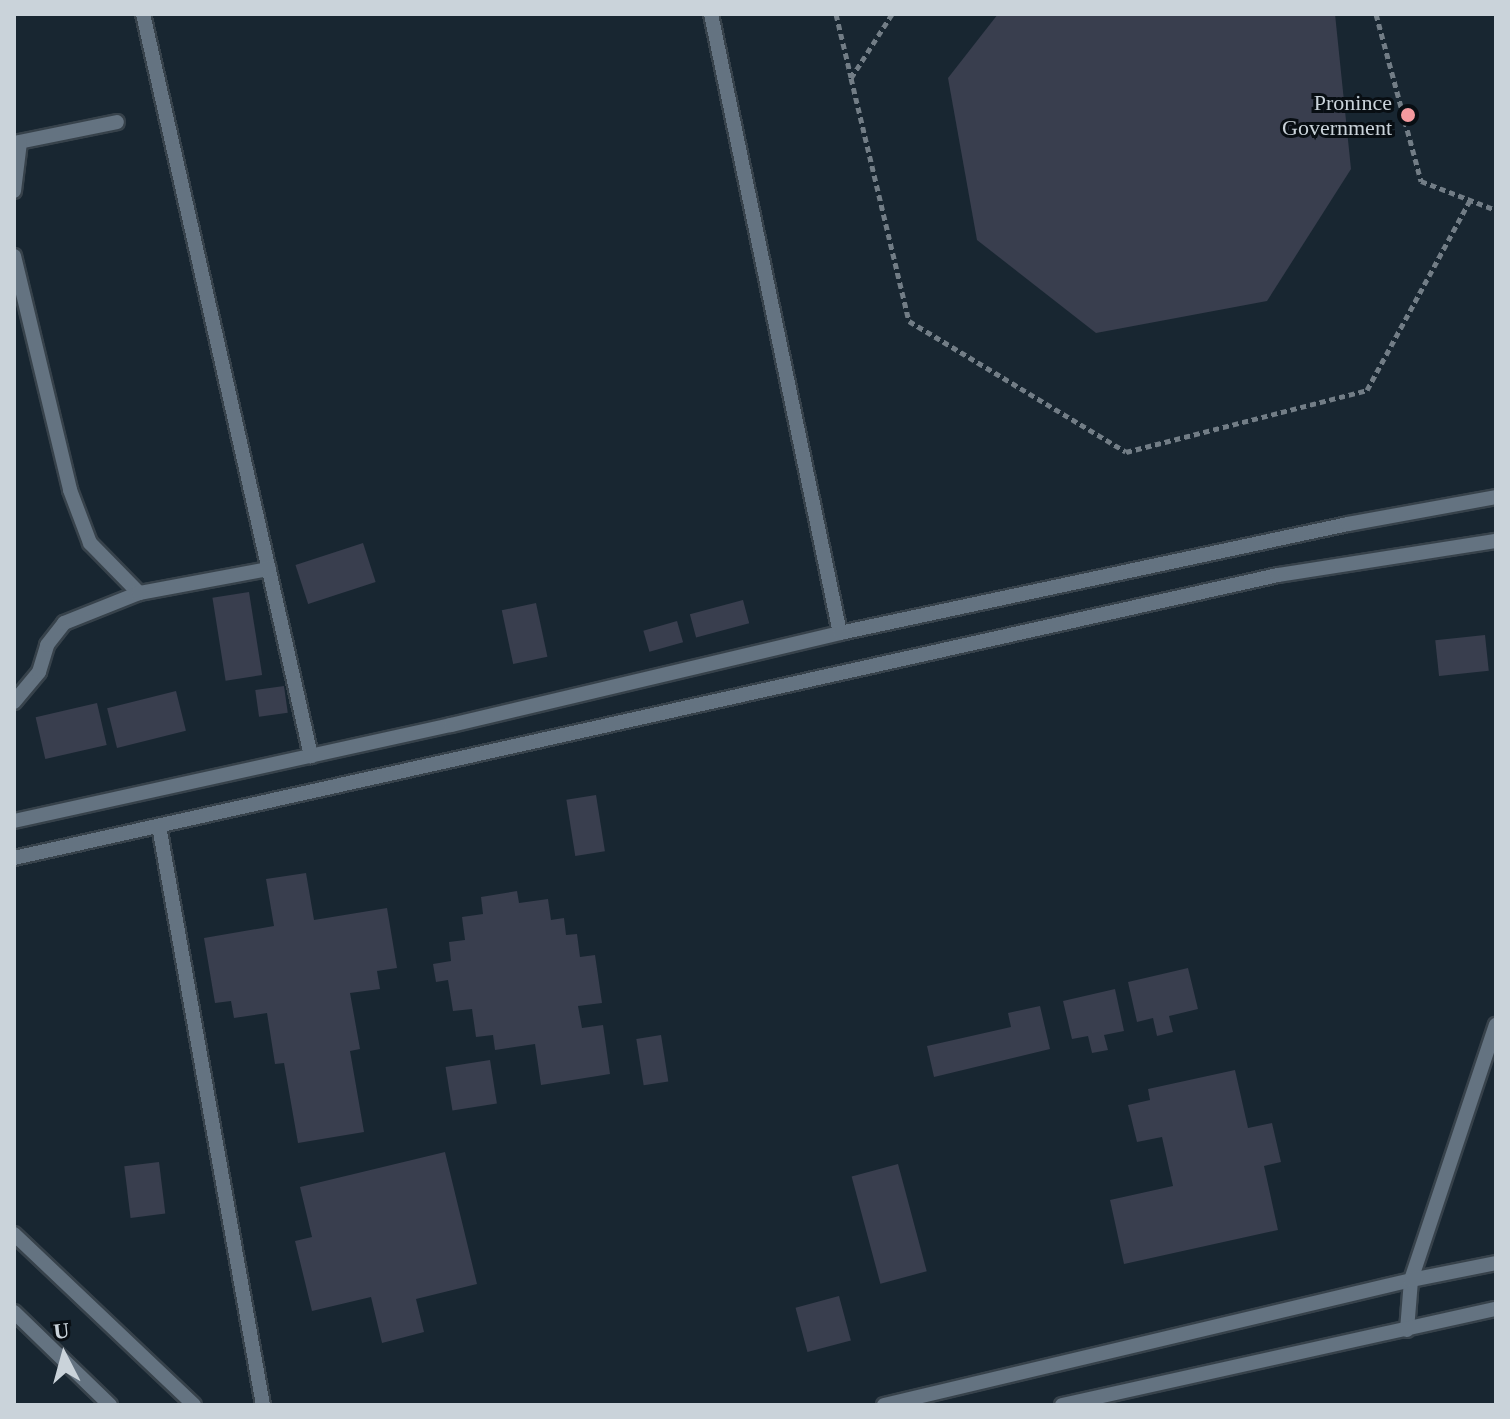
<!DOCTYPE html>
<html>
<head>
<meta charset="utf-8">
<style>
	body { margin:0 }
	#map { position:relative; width:1510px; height:1419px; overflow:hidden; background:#182631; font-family:"Times New Roman",serif }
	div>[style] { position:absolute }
	.building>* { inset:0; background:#393e4e; transform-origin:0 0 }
	.path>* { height:5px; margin-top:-2.5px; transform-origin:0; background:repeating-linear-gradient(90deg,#727d86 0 6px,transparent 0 10px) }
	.roads { filter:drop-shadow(2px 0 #37424b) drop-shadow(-2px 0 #37424b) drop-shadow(0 2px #37424b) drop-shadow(0 -2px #37424b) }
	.lane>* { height:14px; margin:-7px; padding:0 7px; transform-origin:7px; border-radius:7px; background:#647381 }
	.dots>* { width:22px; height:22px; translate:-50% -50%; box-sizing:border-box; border:4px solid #080e13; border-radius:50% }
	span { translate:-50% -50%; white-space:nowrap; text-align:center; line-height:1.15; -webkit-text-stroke:6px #080e13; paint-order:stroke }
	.poi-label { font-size:22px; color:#cad3da }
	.right { translate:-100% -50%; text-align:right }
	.frame { position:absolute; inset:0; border:16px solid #cad3da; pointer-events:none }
	.north { position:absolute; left:24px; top:1315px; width:80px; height:80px; -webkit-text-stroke:6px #080e13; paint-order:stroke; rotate:354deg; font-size:22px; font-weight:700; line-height:32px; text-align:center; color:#cad3da }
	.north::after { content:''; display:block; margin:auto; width:28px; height:36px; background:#cad3da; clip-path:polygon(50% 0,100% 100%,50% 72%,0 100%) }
</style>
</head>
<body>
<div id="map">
	<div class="building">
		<div style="clip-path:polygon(998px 14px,1335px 14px,1351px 169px,1267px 301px,1096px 333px,977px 240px,948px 78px)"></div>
		<div style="left:363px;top:543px;width:41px;height:71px;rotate:72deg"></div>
		<div style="left:249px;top:592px;width:84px;height:37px;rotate:81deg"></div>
		<div style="left:743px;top:600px;width:24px;height:55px;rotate:75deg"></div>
		<div style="left:536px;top:603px;width:55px;height:35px;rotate:78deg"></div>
		<div style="left:677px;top:621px;width:22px;height:35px;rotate:74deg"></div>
		<div style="left:1485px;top:635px;width:36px;height:50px;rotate:84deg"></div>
		<div style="left:284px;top:686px;width:27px;height:29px;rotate:82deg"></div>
		<div style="left:176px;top:691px;width:41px;height:71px;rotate:76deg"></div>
		<div style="left:97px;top:703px;width:43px;height:63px;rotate:77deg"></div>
		<div style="left:596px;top:795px;width:57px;height:30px;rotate:81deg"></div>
		<div style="clip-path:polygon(306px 873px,314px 920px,387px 908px,397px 968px,377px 971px,380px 989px,350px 993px,360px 1049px,350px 1051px,364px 1132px,298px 1143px,284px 1063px,275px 1064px,267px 1013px,234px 1018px,231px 1001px,215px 1003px,204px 938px,274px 926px,266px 879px)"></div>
		<div style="clip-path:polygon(517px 891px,519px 903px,548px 899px,551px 920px,564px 918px,566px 935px,577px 934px,580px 957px,595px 955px,602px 1003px,578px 1006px,582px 1028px,603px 1025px,610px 1074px,541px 1085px,535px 1044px,495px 1050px,493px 1035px,476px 1037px,472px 1009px,453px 1011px,448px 980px,436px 982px,433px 964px,451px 961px,449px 942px,465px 940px,462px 917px,483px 914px,481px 897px)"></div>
		<div style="clip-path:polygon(1188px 968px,1198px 1009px,1169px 1016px,1173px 1032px,1157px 1036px,1153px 1018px,1137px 1022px,1128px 982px)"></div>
		<div style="clip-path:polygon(1115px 989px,1124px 1031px,1104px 1035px,1108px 1050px,1092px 1053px,1088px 1036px,1072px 1039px,1063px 1001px)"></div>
		<div style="clip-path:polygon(1040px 1006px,1050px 1049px,934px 1077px,927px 1046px,1011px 1027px,1008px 1013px)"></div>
		<div style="left:661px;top:1035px;width:47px;height:25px;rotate:81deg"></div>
		<div style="left:490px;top:1060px;width:44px;height:45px;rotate:81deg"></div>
		<div style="clip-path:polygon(1235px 1070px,1248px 1128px,1272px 1123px,1281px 1162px,1264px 1166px,1278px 1230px,1124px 1264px,1110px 1200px,1173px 1186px,1162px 1137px,1137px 1142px,1128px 1105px,1150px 1100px,1148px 1089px)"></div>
		<div style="clip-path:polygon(445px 1152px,477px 1284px,416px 1299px,424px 1332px,382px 1343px,371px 1297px,312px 1311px,295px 1241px,312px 1237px,300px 1187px)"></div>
		<div style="left:159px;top:1162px;width:52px;height:35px;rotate:83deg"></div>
		<div style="left:898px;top:1164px;width:111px;height:48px;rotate:75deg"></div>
		<div style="left:839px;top:1296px;width:46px;height:45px;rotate:75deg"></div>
	</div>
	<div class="path">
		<div style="left:836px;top:14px;width:65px;rotate:76.6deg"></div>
		<div style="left:892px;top:14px;width:76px;rotate:122.6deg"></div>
		<div style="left:851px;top:78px;width:250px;rotate:76.6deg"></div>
		<div style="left:909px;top:321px;width:253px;rotate:31.1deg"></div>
		<div style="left:1126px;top:452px;width:249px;rotate:-14.4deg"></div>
		<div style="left:1367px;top:390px;width:216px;rotate:-61.5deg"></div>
		<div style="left:1376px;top:14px;width:173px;rotate:74.9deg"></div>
		<div style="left:1421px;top:181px;width:80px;rotate:21.1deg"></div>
	</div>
	<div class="roads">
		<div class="lane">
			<div style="left:143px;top:14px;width:761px;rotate:77.24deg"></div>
			<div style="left:711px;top:14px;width:632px;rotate:78.23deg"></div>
			<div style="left:14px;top:143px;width:105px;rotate:-11.5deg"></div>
			<div style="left:14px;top:191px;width:49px;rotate:-83deg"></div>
			<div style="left:14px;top:256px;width:241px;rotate:76.5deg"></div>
			<div style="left:70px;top:490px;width:57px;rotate:69.3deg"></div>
			<div style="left:90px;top:543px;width:70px;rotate:45.6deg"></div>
			<div style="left:14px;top:702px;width:39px;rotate:-50deg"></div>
			<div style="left:39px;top:672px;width:28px;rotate:-73deg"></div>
			<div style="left:47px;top:645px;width:28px;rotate:-52deg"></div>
			<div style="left:64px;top:623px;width:81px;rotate:-21.8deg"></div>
			<div style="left:139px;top:593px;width:132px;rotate:-10.5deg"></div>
			<div style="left:14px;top:821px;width:447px;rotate:-12.4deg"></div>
			<div style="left:451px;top:725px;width:400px;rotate:-13.3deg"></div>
			<div style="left:840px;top:633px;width:520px;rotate:-12.11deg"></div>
			<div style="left:1348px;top:524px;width:150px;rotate:-10.3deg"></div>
			<div style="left:159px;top:826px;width:588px;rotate:79.82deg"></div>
			<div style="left:14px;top:858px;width:1295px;rotate:-12.62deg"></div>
			<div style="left:1278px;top:575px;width:221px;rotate:-8.9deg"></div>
			<div style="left:14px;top:1234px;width:248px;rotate:43.5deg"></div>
			<div style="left:14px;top:1312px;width:134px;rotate:44.1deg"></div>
			<div style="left:1407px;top:1330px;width:50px;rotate:-85.4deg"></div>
			<div style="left:1411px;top:1280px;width:269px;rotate:-71.6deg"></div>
			<div style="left:884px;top:1405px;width:542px;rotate:-13.34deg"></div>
			<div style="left:1411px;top:1280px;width:87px;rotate:-11.3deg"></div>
			<div style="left:1062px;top:1405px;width:444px;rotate:-12.5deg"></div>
		</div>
	</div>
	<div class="dots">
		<div style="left:1408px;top:115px;background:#f49a9f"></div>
	</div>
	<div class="poi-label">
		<span class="right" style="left:1392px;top:115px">Pronince<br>Government</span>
	</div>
	<div class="frame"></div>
	<div class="north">U</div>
</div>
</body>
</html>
